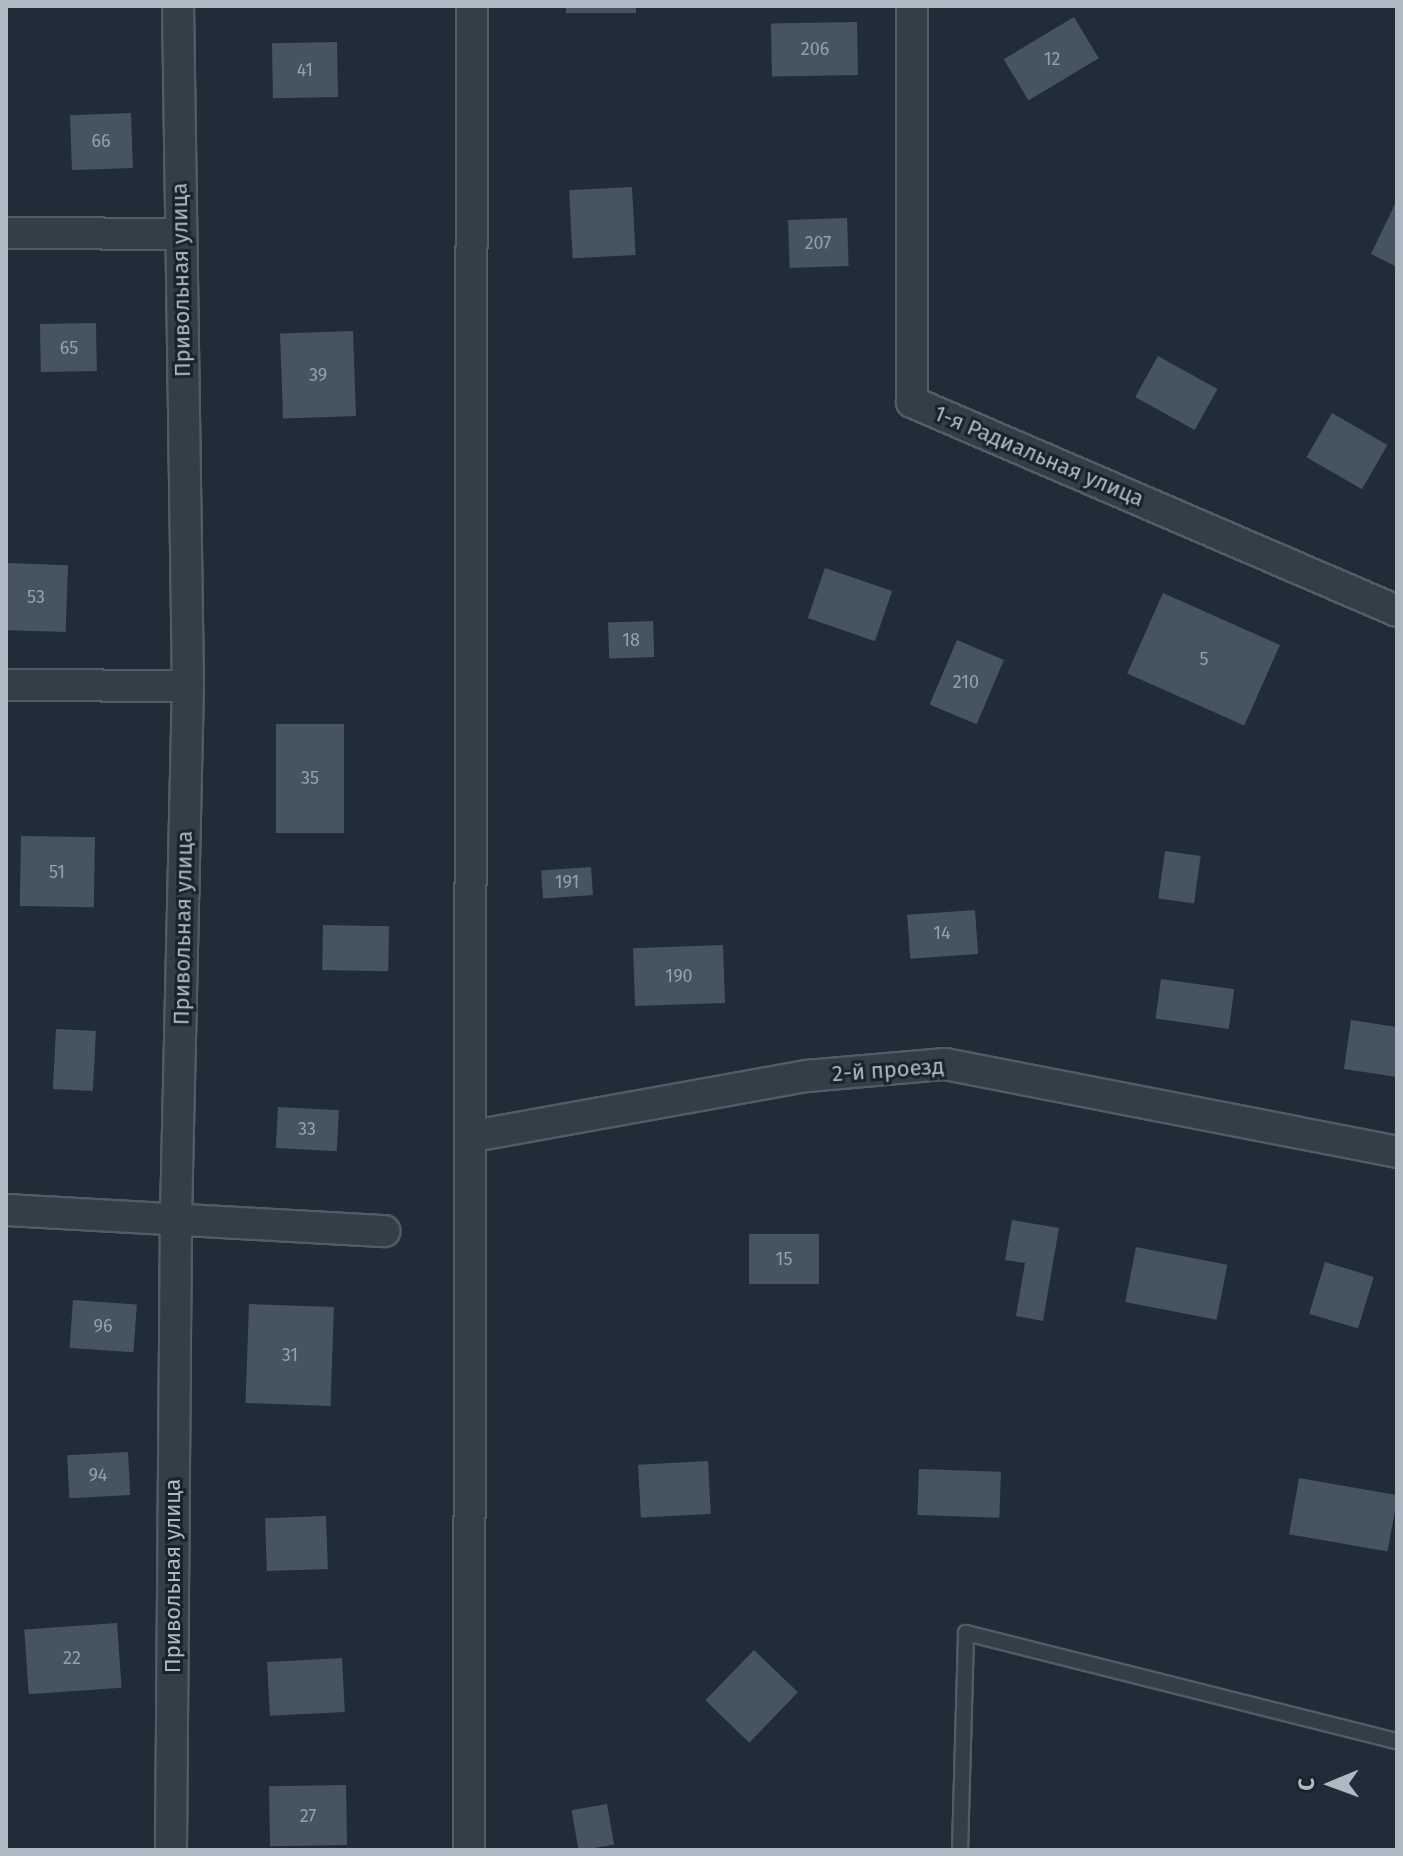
<!DOCTYPE html>
<html>
<head>
<meta charset="utf-8">
<style>
	body { margin:0 }
	#map { position:relative; width:1403px; height:1856px; overflow:hidden; background:#202c37; font-family:"Fira Sans",sans-serif }
	div>[style] { position:absolute }
	.building>* { inset:0; background:#465461; transform-origin:0 0 }
	.roads { filter:drop-shadow(2px 0 #515c65) drop-shadow(-2px 0 #515c65) drop-shadow(0 2px #515c65) drop-shadow(0 -2px #515c65) }
	.lane>* { height:14px; margin:-7px; padding:0 7px; transform-origin:7px; border-radius:7px; background:#333e47 }
	.street>* { height:30px; margin:-15px; padding:0 15px; transform-origin:15px; border-radius:15px; background:#333e47 }
	span { translate:-50% -50%; white-space:nowrap; text-align:center; line-height:1.15; -webkit-text-stroke:6px #19232c; paint-order:stroke }
	.number-label { font-size:18px; color:#94a0ab }
	.number-label span { -webkit-text-stroke-width:0 }
	.street-label { font-size:22px; color:#aeb9c4 }
	.frame { position:absolute; inset:0; border:8px solid #aeb9c4; pointer-events:none }
	.north { position:absolute; left:1291px; top:1744px; width:80px; height:80px; -webkit-text-stroke:6px #19232c; paint-order:stroke; rotate:269deg; font-size:22px; font-weight:700; line-height:32px; text-align:center; color:#aeb9c4 }
	.north::after { content:''; display:block; margin:auto; width:28px; height:36px; background:#aeb9c4; clip-path:polygon(50% 0,100% 100%,50% 72%,0 100%) }
</style>
</head>
<body>
<div id="map">
	<div class="building">
		<div style="left:566px;top:6px;width:70px;height:7px"></div>
		<div style="left:1074px;top:17px;width:48px;height:82px;rotate:59deg"></div>
		<div style="left:857px;top:22px;width:53px;height:86px;rotate:89deg"></div>
		<div style="left:337px;top:42px;width:55px;height:65px;rotate:89deg"></div>
		<div style="left:131px;top:113px;width:55px;height:61px;rotate:88deg"></div>
		<div style="left:632px;top:187px;width:68px;height:63px;rotate:87deg"></div>
		<div style="clip-path:polygon(1395px 204px,1397px 205px,1397px 267px,1371px 254px)"></div>
		<div style="left:847px;top:218px;width:48px;height:59px;rotate:88deg"></div>
		<div style="left:96px;top:323px;width:48px;height:56px;rotate:89deg"></div>
		<div style="left:353px;top:331px;width:85px;height:73px;rotate:88deg"></div>
		<div style="left:1158px;top:356px;width:68px;height:47px;rotate:29deg"></div>
		<div style="left:1332px;top:413px;width:64px;height:51px;rotate:30deg"></div>
		<div style="left:6px;top:563px;width:62px;height:67px;rotate:2deg"></div>
		<div style="left:825px;top:568px;width:71px;height:53px;rotate:19deg"></div>
		<div style="left:1163px;top:593px;width:128px;height:88px;rotate:24deg"></div>
		<div style="left:653px;top:621px;width:36px;height:45px;rotate:88deg"></div>
		<div style="left:957px;top:640px;width:51px;height:70px;rotate:23deg"></div>
		<div style="left:276px;top:724px;width:68px;height:109px"></div>
		<div style="left:21px;top:836px;width:74px;height:70px;rotate:1deg"></div>
		<div style="left:1165px;top:851px;width:36px;height:48px;rotate:8deg"></div>
		<div style="left:591px;top:867px;width:28px;height:50px;rotate:86deg"></div>
		<div style="left:975px;top:910px;width:44px;height:68px;rotate:86deg"></div>
		<div style="left:323px;top:925px;width:66px;height:45px;rotate:1deg"></div>
		<div style="left:723px;top:945px;width:58px;height:90px;rotate:88deg"></div>
		<div style="left:1161px;top:979px;width:74px;height:40px;rotate:8deg"></div>
		<div style="clip-path:polygon(1351px 1020px,1397px 1027px,1397px 1077px,1344px 1069px)"></div>
		<div style="left:56px;top:1029px;width:40px;height:60px;rotate:3deg"></div>
		<div style="left:278px;top:1107px;width:61px;height:41px;rotate:3deg"></div>
		<div style="clip-path:polygon(1012px 1220px,1059px 1228px,1043px 1321px,1016px 1316px,1025px 1263px,1005px 1260px)"></div>
		<div style="left:749px;top:1234px;width:70px;height:50px"></div>
		<div style="left:1136px;top:1247px;width:93px;height:56px;rotate:11deg"></div>
		<div style="left:1325px;top:1262px;width:51px;height:54px;rotate:17deg"></div>
		<div style="left:73px;top:1300px;width:64px;height:48px;rotate:4deg"></div>
		<div style="left:249px;top:1304px;width:85px;height:99px;rotate:2deg"></div>
		<div style="left:128px;top:1452px;width:43px;height:61px;rotate:87deg"></div>
		<div style="left:708px;top:1461px;width:53px;height:70px;rotate:87deg"></div>
		<div style="left:919px;top:1469px;width:82px;height:46px;rotate:2deg"></div>
		<div style="left:1299px;top:1478px;width:100px;height:57px;rotate:10deg"></div>
		<div style="left:326px;top:1516px;width:53px;height:61px;rotate:88deg"></div>
		<div style="left:117px;top:1623px;width:65px;height:93px;rotate:86deg"></div>
		<div style="left:754px;top:1650px;width:61px;height:70px;rotate:44deg"></div>
		<div style="left:342px;top:1658px;width:54px;height:75px;rotate:87deg"></div>
		<div style="left:346px;top:1785px;width:60px;height:77px;rotate:89deg"></div>
		<div style="left:607px;top:1804px;width:41px;height:36px;rotate:80deg"></div>
	</div>
	<div class="roads">
		<div class="lane">
			<div style="left:960px;top:1850px;width:217px;rotate:-88.4deg"></div>
			<div style="left:966px;top:1633px;width:444px;rotate:14.1deg"></div>
		</div>
		<div class="street">
			<div style="left:912px;top:6px;width:396px;rotate:90deg"></div>
			<div style="left:912px;top:402px;width:528px;rotate:23.31deg"></div>
			<div style="left:6px;top:233px;width:174px;rotate:0.3deg"></div>
			<div style="left:6px;top:685px;width:182px;rotate:0.3deg"></div>
			<div style="left:473px;top:1136px;width:339px;rotate:-10.2deg"></div>
			<div style="left:807px;top:1076px;width:139px;rotate:-5deg"></div>
			<div style="left:945px;top:1064px;width:460px;rotate:11deg"></div>
			<div style="left:6px;top:1210px;width:379px;rotate:3.2deg"></div>
			<div style="left:171px;top:1850px;width:633px;rotate:-89.55deg"></div>
			<div style="left:176px;top:1217px;width:531px;rotate:-88.71deg"></div>
			<div style="left:188px;top:686px;width:680px;rotate:-90.84deg"></div>
			<div style="left:469px;top:1850px;width:1844px;rotate:-89.91deg"></div>
		</div>
	</div>
	<div class="number-label">
		<span style="left:815px;top:49px">206</span>
		<span style="left:1052px;top:59px">12</span>
		<span style="left:305px;top:70px">41</span>
		<span style="left:101px;top:141px">66</span>
		<span style="left:818px;top:243px">207</span>
		<span style="left:69px;top:348px">65</span>
		<span style="left:318px;top:375px">39</span>
		<span style="left:36px;top:597px">53</span>
		<span style="left:631px;top:640px">18</span>
		<span style="left:1204px;top:659px">5</span>
		<span style="left:966px;top:682px">210</span>
		<span style="left:310px;top:778px">35</span>
		<span style="left:57px;top:872px">51</span>
		<span style="left:567px;top:882px">191</span>
		<span style="left:942px;top:933px">14</span>
		<span style="left:679px;top:976px">190</span>
		<span style="left:307px;top:1129px">33</span>
		<span style="left:784px;top:1259px">15</span>
		<span style="left:103px;top:1326px">96</span>
		<span style="left:290px;top:1355px">31</span>
		<span style="left:98px;top:1475px">94</span>
		<span style="left:72px;top:1658px">22</span>
		<span style="left:308px;top:1816px">27</span>
	</div>
	<div class="street-label">
		<span style="left:181px;top:280px;rotate:-91deg">Привольная улица</span>
		<span style="left:1039px;top:456px;rotate:23deg">1-я Радиальная улица</span>
		<span style="left:183px;top:928px;rotate:-89deg">Привольная улица</span>
		<span style="left:888px;top:1070px;rotate:-4deg">2-й проезд</span>
		<span style="left:173px;top:1576px;rotate:-90deg">Привольная улица</span>
	</div>
	<div class="frame"></div>
	<div class="north">С</div>
</div>
</body>
</html>
